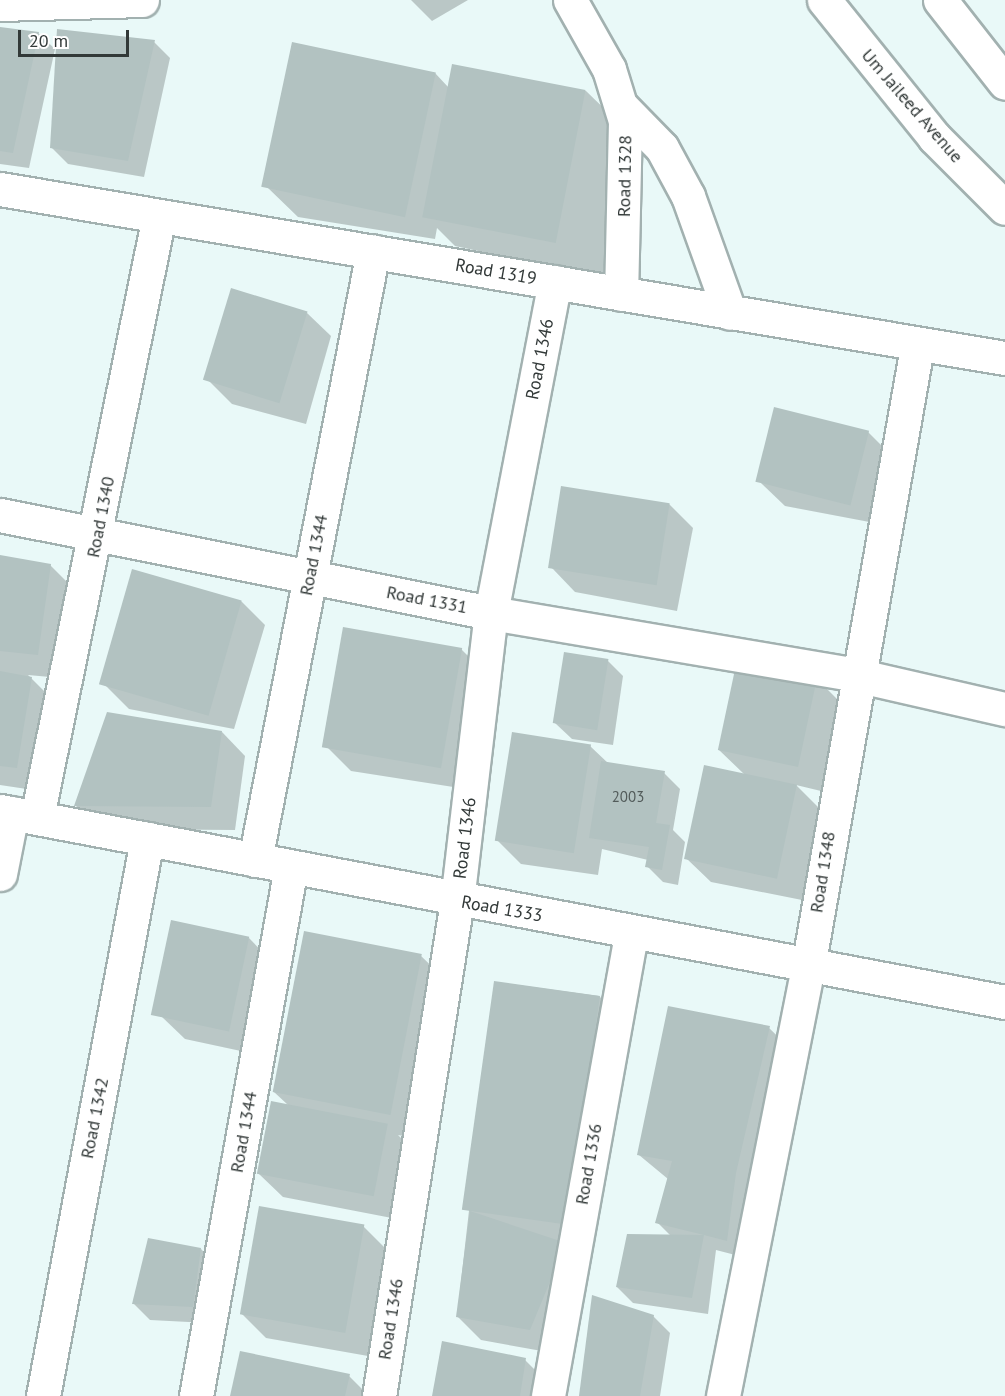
<!DOCTYPE html>
<html>
<head>
<meta charset="utf-8">
<style>
	body { margin:0 }
	#map { position:relative; width:1005px; height:1396px; overflow:hidden; background:#e9f9f8; font-family:"PT Sans",sans-serif }
	div>[style] { position:absolute }
	.shadow>* { inset:0; background:#0003 }
	.building>* { inset:0; background:#b2c2c1; transform-origin:0 0 }
	.roads { filter:drop-shadow(2px 0 #a2b1b0) drop-shadow(-2px 0 #a2b1b0) drop-shadow(0 2px #a2b1b0) drop-shadow(0 -2px #a2b1b0) }
	.minor>* { height:33px; margin:-16.5px; padding:0 16.5px; transform-origin:16.5px; border-radius:16.5px; background:#fff }
	.tertiary>* { height:33px; margin:-16.5px; padding:0 16.5px; transform-origin:16.5px; border-radius:16.5px; background:#fff }
	span { translate:-50% -50%; white-space:nowrap; text-align:center; line-height:1.15; -webkit-text-stroke:4.5px #fff; paint-order:stroke }
	.number-label { font-size:15px; color:#525b5a }
	.number-label span { -webkit-text-stroke-width:0 }
	.street-label { font-size:18px; color:#323938 }
	.scale { position:absolute; left:18px; top:30px; width:111px; height:27px; box-sizing:border-box; border:3px solid #323938; border-top:0; padding-left:8px; font-size:18px; line-height:21px; white-space:nowrap; color:#323938; -webkit-text-stroke:4px #fff; paint-order:stroke }
</style>
</head>
<body>
<div id="map">
	<div class="shadow">
		<div style="clip-path:polygon(411px 0,468px 0,432px 21px)"></div>
		<div style="clip-path:polygon(0 29px,38px 33px,55px 49px,29px 168px,0 164px)"></div>
		<div style="clip-path:polygon(154px 42px,170px 58px,144px 177px,68px 164px,52px 148px)"></div>
		<div style="clip-path:polygon(435px 73px,449px 88px,586px 91px,616px 120px,603px 278px,455px 246px,437px 228px,435px 239px,298px 217px,268px 188px)"></div>
		<div style="clip-path:polygon(307px 313px,331px 336px,306px 424px,232px 404px,208px 380px)"></div>
		<div style="clip-path:polygon(868px 432px,892px 456px,880px 524px,785px 506px,761px 483px)"></div>
		<div style="clip-path:polygon(669px 504px,693px 528px,677px 611px,575px 592px,552px 568px)"></div>
		<div style="clip-path:polygon(0 557px,50px 565px,74px 589px,61px 678px,28px 675px,55px 702px,40px 791px,0 785px)"></div>
		<div style="clip-path:polygon(241px 601px,265px 625px,234px 729px,129px 709px,106px 686px)"></div>
		<div style="clip-path:polygon(461px 649px,485px 673px,479px 791px,351px 771px,327px 747px)"></div>
		<div style="clip-path:polygon(607px 660px,623px 676px,613px 745px,572px 739px,555px 723px)"></div>
		<div style="clip-path:polygon(816px 678px,840px 702px,821px 791px,796px 785px,820px 809px,802px 900px,711px 882px,687px 859px,744px 774px,719px 750px)"></div>
		<div style="clip-path:polygon(222px 732px,245px 756px,235px 830px,99px 829px,76px 806px)"></div>
		<div style="clip-path:polygon(590px 746px,609px 764px,664px 773px,680px 789px,673px 830px,685px 842px,678px 885px,663px 882px,647px 866px,648px 860px,602px 849px,598px 875px,521px 864px,498px 841px)"></div>
		<div style="clip-path:polygon(249px 938px,272px 962px,260px 1055px,185px 1039px,161px 1016px)"></div>
		<div style="clip-path:polygon(421px 956px,445px 979px,414px 1138px,398px 1135px,411px 1148px,397px 1219px,283px 1197px,259px 1174px,288px 1105px,274px 1092px)"></div>
		<div style="clip-path:polygon(495px 982px,599px 996px,623px 1020px,593px 1245px,563px 1241px,589px 1268px,553px 1353px,481px 1340px,457px 1316px)"></div>
		<div style="clip-path:polygon(769px 1028px,793px 1051px,743px 1257px,716px 1250px,708px 1314px,633px 1303px,617px 1287px,671px 1236px,657px 1222px,668px 1179px,639px 1155px)"></div>
		<div style="clip-path:polygon(363px 1226px,387px 1250px,368px 1356px,266px 1338px,242px 1314px)"></div>
		<div style="clip-path:polygon(201px 1249px,217px 1266px,208px 1323px,150px 1320px,133px 1303px)"></div>
		<div style="clip-path:polygon(653px 1316px,670px 1333px,660px 1396px,580px 1396px)"></div>
		<div style="clip-path:polygon(525px 1360px,549px 1384px,547px 1396px,434px 1396px)"></div>
		<div style="clip-path:polygon(349px 1376px,369px 1396px,232px 1396px)"></div>
	</div>
	<div class="building">
		<div style="clip-path:polygon(0 27px,39px 32px,13px 153px,0 151px)"></div>
		<div style="clip-path:polygon(57px 29px,155px 40px,128px 161px,50px 148px)"></div>
		<div style="left:292px;top:42px;width:147px;height:148px;rotate:12deg"></div>
		<div style="left:452px;top:64px;width:136px;height:156px;rotate:11deg"></div>
		<div style="left:231px;top:288px;width:80px;height:96px;rotate:17deg"></div>
		<div style="left:774px;top:407px;width:98px;height:77px;rotate:14deg"></div>
		<div style="left:561px;top:486px;width:110px;height:83px;rotate:9deg"></div>
		<div style="clip-path:polygon(0 555px,51px 564px,38px 655px,0 651px)"></div>
		<div style="left:132px;top:569px;width:114px;height:120px;rotate:16deg"></div>
		<div style="left:343px;top:627px;width:121px;height:122px;rotate:10deg"></div>
		<div style="left:564px;top:652px;width:45px;height:72px;rotate:9deg"></div>
		<div style="left:737px;top:660px;width:82px;height:92px;rotate:12deg"></div>
		<div style="clip-path:polygon(0 671px,32px 677px,17px 768px,0 766px)"></div>
		<div style="clip-path:polygon(107px 712px,222px 731px,211px 807px,74px 806px)"></div>
		<div style="left:512px;top:732px;width:80px;height:110px;rotate:9deg"></div>
		<div style="clip-path:polygon(601px 761px,665px 771px,656px 823px,670px 825px,662px 870px,645px 867px,649px 847px,589px 838px)"></div>
		<div style="left:704px;top:765px;width:95px;height:96px;rotate:12deg"></div>
		<div style="left:171px;top:920px;width:80px;height:97px;rotate:12deg"></div>
		<div style="left:304px;top:931px;width:120px;height:164px;rotate:11deg"></div>
		<div style="left:494px;top:981px;width:107px;height:231px;rotate:8deg"></div>
		<div style="clip-path:polygon(668px 1006px,770px 1026px,736px 1173px,727px 1241px,704px 1235px,692px 1298px,616px 1287px,627px 1234px,704px 1235px,655px 1223px,672px 1161px,637px 1155px)"></div>
		<div style="left:271px;top:1101px;width:119px;height:74px;rotate:11deg"></div>
		<div style="left:259px;top:1206px;width:107px;height:110px;rotate:10deg"></div>
		<div style="clip-path:polygon(470px 1211px,566px 1243px,530px 1330px,456px 1317px)"></div>
		<div style="clip-path:polygon(148px 1238px,201px 1248px,193px 1307px,132px 1304px)"></div>
		<div style="clip-path:polygon(592px 1295px,654px 1315px,640px 1396px,579px 1396px)"></div>
		<div style="clip-path:polygon(442px 1341px,526px 1358px,520px 1396px,432px 1396px)"></div>
		<div style="clip-path:polygon(240px 1351px,350px 1374px,345px 1396px,230px 1396px)"></div>
	</div>
	<div class="roads">
		<div class="minor">
			<div style="left:570px;top:0;width:79px;rotate:60.5deg"></div>
			<div style="left:609px;top:69px;width:54px;rotate:72.9deg"></div>
			<div style="left:625px;top:121px;width:173px;rotate:91.3deg"></div>
			<div style="left:0;top:4px;width:142px;rotate:-1.6deg"></div>
			<div style="left:622px;top:107px;width:57px;rotate:45.7deg"></div>
			<div style="left:662px;top:148px;width:55px;rotate:61.6deg"></div>
			<div style="left:688px;top:196px;width:124px;rotate:70.3deg"></div>
			<div style="left:0;top:189px;width:1019px;rotate:9.55deg"></div>
			<div style="left:0;top:515px;width:501px;rotate:11.29deg"></div>
			<div style="left:491px;top:613px;width:370px;rotate:9.6deg"></div>
			<div style="left:856px;top:675px;width:153px;rotate:12.9deg"></div>
			<div style="left:0;top:811px;width:1023px;rotate:10.76deg"></div>
			<div style="left:37px;top:817px;width:613px;rotate:-78.53deg"></div>
			<div style="left:255px;top:860px;width:620px;rotate:-79.03deg"></div>
			<div style="left:0;top:874px;width:62px;rotate:-78.9deg"></div>
			<div style="left:43px;top:1396px;width:567px;rotate:-79.42deg"></div>
			<div style="left:196px;top:1396px;width:537px;rotate:-79.82deg"></div>
			<div style="left:379px;top:1396px;width:501px;rotate:-81.05deg"></div>
			<div style="left:457px;top:901px;width:290px;rotate:-83.3deg"></div>
			<div style="left:491px;top:613px;width:337px;rotate:-79.1deg"></div>
			<div style="left:548px;top:1396px;width:470px;rotate:-79.8deg"></div>
			<div style="left:723px;top:1396px;width:437px;rotate:-78.8deg"></div>
			<div style="left:808px;top:967px;width:630px;rotate:-80.03deg"></div>
		</div>
		<div class="tertiary">
			<div style="left:824px;top:0;width:176px;rotate:51.2deg"></div>
			<div style="left:934px;top:137px;width:100px;rotate:45deg"></div>
			<div style="left:940px;top:0;width:105px;rotate:51.9deg"></div>
		</div>
	</div>
	<div class="number-label">
		<span style="left:628px;top:797px">2003</span>
	</div>
	<div class="street-label">
		<span style="left:912px;top:106px;rotate:49deg">Um Jaileed Avenue</span>
		<span style="left:625px;top:176px;rotate:-89deg">Road 1328</span>
		<span style="left:496px;top:272px;rotate:10deg">Road 1319</span>
		<span style="left:540px;top:359px;rotate:-79deg">Road 1346</span>
		<span style="left:101px;top:517px;rotate:-79deg">Road 1340</span>
		<span style="left:314px;top:555px;rotate:-79deg">Road 1344</span>
		<span style="left:427px;top:600px;rotate:11deg">Road 1331</span>
		<span style="left:465px;top:838px;rotate:-83deg">Road 1346</span>
		<span style="left:823px;top:872px;rotate:-81deg">Road 1348</span>
		<span style="left:502px;top:909px;rotate:10deg">Road 1333</span>
		<span style="left:95px;top:1118px;rotate:-79deg">Road 1342</span>
		<span style="left:244px;top:1132px;rotate:-80deg">Road 1344</span>
		<span style="left:589px;top:1164px;rotate:-80deg">Road 1336</span>
		<span style="left:391px;top:1319px;rotate:-81deg">Road 1346</span>
	</div>
	<div class="scale">20 m</div>
</div>
</body>
</html>
